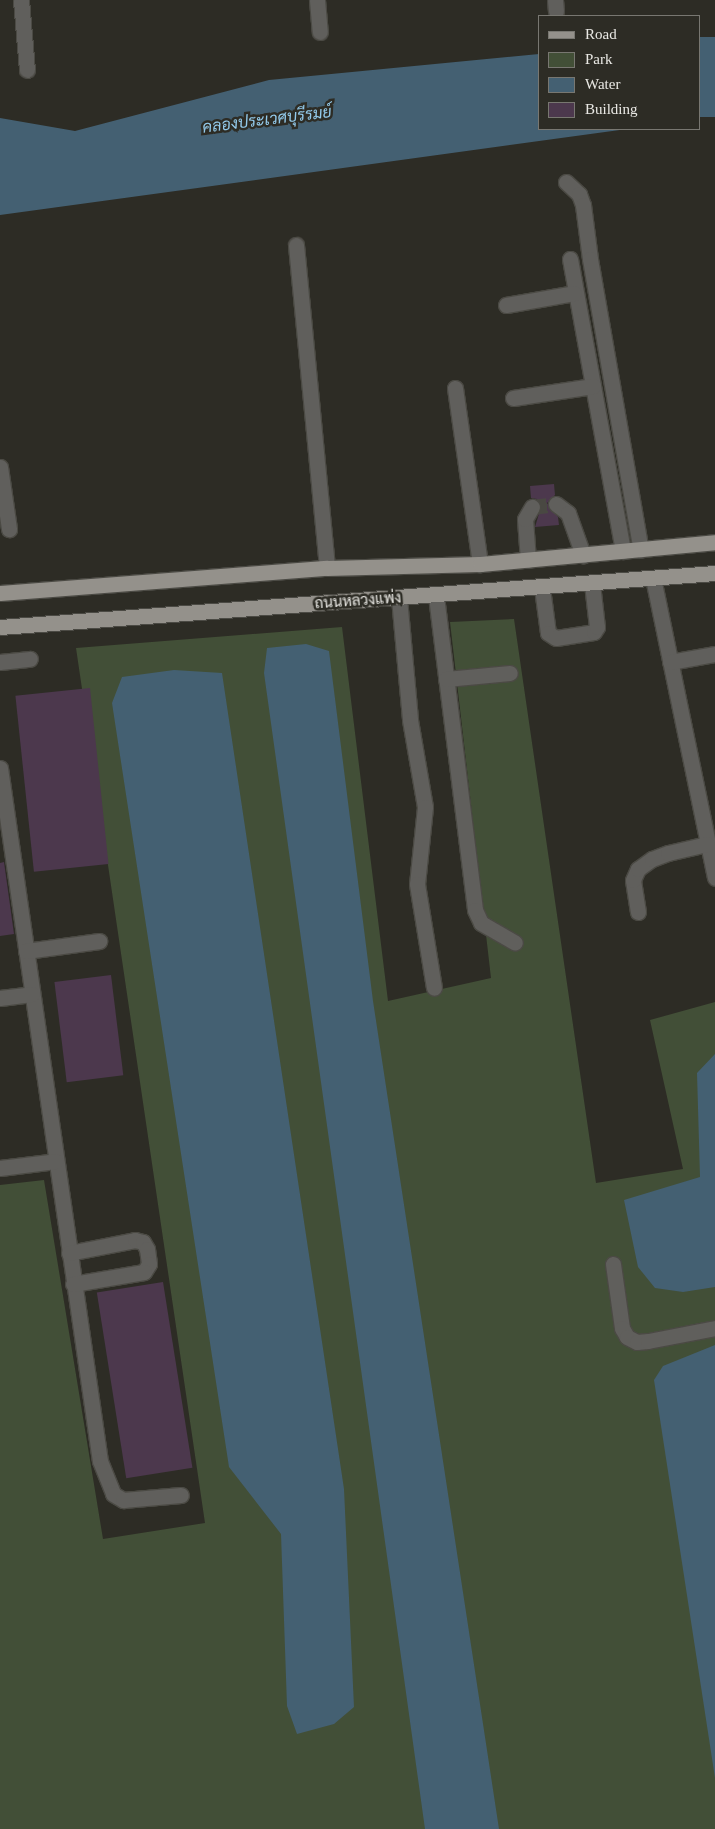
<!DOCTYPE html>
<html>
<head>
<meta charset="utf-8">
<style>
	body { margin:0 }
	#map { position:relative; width:715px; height:1829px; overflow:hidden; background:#2d2c25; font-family:"Times New Roman",Sarabun,serif }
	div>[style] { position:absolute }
	.green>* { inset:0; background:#424f37 }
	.water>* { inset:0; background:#446072; transform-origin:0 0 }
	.building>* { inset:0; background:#4c384d; transform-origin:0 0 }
	.minor-tunnel>* { height:15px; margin-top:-7.5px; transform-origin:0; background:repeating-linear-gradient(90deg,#494842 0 15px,transparent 0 23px) }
	.roads { filter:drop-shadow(1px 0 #4b4a44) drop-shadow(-1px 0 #4b4a44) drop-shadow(0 1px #4b4a44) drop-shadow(0 -1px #4b4a44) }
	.minor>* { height:15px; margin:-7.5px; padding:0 7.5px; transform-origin:7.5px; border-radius:7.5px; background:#605f5c }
	.major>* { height:15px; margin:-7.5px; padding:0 7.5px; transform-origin:7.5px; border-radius:7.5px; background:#94918b }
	span { translate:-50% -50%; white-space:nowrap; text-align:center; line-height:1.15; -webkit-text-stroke:5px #2d2c25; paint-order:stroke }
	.street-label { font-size:15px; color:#e9e8e4 }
	.water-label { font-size:16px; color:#93caeb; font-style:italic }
	.legend { position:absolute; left:538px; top:15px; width:162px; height:115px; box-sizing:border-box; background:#2d2c25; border:1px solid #787771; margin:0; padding:6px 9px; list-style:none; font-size:15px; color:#e9e8e4 }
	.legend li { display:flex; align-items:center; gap:10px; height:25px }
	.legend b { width:25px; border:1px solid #787771 }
</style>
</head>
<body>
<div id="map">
	<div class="green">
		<div style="clip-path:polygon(514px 619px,596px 1183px,683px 1169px,650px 1020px,715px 1002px,715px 1829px,0 1829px,0 1185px,44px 1180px,103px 1539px,205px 1523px,76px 648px,342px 627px,388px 1001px,491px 978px,450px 622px)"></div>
	</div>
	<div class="water">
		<div style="left:715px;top:37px;width:80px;height:16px;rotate:90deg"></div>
		<div style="clip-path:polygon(539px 54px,539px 129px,627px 129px,0 215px,0 118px,75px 131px,269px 80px)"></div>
		<div style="clip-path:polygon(306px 644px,329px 651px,373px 1001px,499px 1829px,425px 1829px,264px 673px,267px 648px)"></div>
		<div style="clip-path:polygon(174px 670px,222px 673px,344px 1489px,354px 1707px,334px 1724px,297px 1734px,287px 1706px,281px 1534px,229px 1467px,112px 703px,122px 677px)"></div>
		<div style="clip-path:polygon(715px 1054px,715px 1287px,683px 1292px,655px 1288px,638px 1267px,624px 1200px,700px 1177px,697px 1073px)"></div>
		<div style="clip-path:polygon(715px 1345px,715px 1778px,654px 1380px,663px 1366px)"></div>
	</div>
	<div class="building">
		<div style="clip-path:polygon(554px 484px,555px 495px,547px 503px,558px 517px,559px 525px,535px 527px,541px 507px,537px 499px,531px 498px,530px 486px)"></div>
		<div style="left:90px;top:688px;width:177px;height:75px;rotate:84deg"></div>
		<div style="clip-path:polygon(4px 862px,14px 934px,0 936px,0 863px)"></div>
		<div style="left:111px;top:975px;width:101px;height:57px;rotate:83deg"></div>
		<div style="left:163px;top:1282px;width:188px;height:67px;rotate:81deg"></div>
	</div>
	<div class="minor-tunnel">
		<div style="left:532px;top:507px;width:24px;rotate:-7deg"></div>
	</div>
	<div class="roads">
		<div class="minor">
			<div style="left:21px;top:0;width:70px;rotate:85.1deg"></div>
			<div style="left:317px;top:0;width:32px;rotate:85deg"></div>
			<div style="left:555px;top:0;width:11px;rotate:85deg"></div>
			<div style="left:566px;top:182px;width:18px;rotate:43deg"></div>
			<div style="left:579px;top:194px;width:12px;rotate:70deg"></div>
			<div style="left:583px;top:205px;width:54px;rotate:82.6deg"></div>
			<div style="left:590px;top:259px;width:295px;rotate:80.1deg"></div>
			<div style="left:296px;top:245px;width:324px;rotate:84.5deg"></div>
			<div style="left:570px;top:259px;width:297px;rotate:79.7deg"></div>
			<div style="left:506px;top:305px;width:69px;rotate:-10deg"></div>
			<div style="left:455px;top:388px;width:178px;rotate:81.9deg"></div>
			<div style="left:513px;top:398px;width:81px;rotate:-8.5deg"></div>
			<div style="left:0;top:467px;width:63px;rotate:81.7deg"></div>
			<div style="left:556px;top:504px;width:15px;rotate:37deg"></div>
			<div style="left:568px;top:513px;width:45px;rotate:70.3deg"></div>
			<div style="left:528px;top:560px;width:41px;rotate:-94.2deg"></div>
			<div style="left:525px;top:519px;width:14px;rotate:-60deg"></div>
			<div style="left:653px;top:578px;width:306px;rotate:78.3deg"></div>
			<div style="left:542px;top:588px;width:45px;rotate:82.4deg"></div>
			<div style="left:548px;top:633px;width:9px;rotate:32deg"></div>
			<div style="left:556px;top:638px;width:38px;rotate:-9deg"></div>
			<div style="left:594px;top:632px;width:6px;rotate:-59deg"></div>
			<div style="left:597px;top:627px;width:43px;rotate:-96.6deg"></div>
			<div style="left:436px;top:596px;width:316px;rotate:82.9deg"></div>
			<div style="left:475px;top:910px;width:14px;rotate:65deg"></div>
			<div style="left:481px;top:923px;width:39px;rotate:30deg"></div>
			<div style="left:399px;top:598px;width:122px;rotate:84.8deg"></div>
			<div style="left:410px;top:720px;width:88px;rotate:80.2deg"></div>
			<div style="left:425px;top:807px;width:77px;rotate:95.9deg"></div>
			<div style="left:417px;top:884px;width:105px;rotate:80.7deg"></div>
			<div style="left:0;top:662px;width:30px;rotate:-6deg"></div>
			<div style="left:670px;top:662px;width:46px;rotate:-10.1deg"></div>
			<div style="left:446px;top:679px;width:64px;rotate:-5.4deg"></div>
			<div style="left:0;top:768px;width:700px;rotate:81.79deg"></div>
			<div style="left:100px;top:1461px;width:35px;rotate:68deg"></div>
			<div style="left:113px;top:1494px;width:12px;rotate:31deg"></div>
			<div style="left:123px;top:1500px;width:58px;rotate:-4.9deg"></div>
			<div style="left:638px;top:912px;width:32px;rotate:-99deg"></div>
			<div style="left:633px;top:880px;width:12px;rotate:-66deg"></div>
			<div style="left:638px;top:869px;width:17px;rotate:-36deg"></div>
			<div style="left:652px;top:859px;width:17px;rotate:-21deg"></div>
			<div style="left:668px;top:853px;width:40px;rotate:-13deg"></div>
			<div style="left:26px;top:951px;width:74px;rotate:-7.8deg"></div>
			<div style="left:0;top:998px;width:32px;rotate:-7deg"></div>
			<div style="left:0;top:1168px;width:56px;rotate:-7.1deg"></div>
			<div style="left:69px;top:1253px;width:67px;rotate:-11.1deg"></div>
			<div style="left:135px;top:1240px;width:8px;rotate:14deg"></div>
			<div style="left:143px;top:1242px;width:8px;rotate:60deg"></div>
			<div style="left:147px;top:1249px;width:15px;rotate:82deg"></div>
			<div style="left:149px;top:1264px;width:9px;rotate:122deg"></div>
			<div style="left:144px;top:1272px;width:72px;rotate:170.4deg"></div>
			<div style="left:613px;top:1264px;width:65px;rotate:82deg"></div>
			<div style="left:622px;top:1328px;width:10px;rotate:61deg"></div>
			<div style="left:627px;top:1337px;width:11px;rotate:27deg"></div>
			<div style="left:637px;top:1342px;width:11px;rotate:-5deg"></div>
			<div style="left:648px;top:1341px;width:68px;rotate:-11deg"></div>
		</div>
		<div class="major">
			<div style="left:0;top:593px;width:328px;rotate:-4.4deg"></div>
			<div style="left:327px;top:568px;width:153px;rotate:-1.5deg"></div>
			<div style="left:480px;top:564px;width:236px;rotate:-5.3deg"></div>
			<div style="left:0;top:627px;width:717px;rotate:-4.32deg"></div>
		</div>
	</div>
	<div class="street-label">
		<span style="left:358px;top:601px;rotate:-4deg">ถนนหลวงแพ่ง</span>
	</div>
	<div class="water-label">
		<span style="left:267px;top:120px;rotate:-7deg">คลองประเวศบุรีรมย์</span>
	</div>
	<ul class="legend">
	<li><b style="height:6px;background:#94918b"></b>Road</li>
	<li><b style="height:14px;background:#424f37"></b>Park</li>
	<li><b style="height:14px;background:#446072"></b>Water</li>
	<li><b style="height:14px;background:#4c384d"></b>Building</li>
	</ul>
</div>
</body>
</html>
